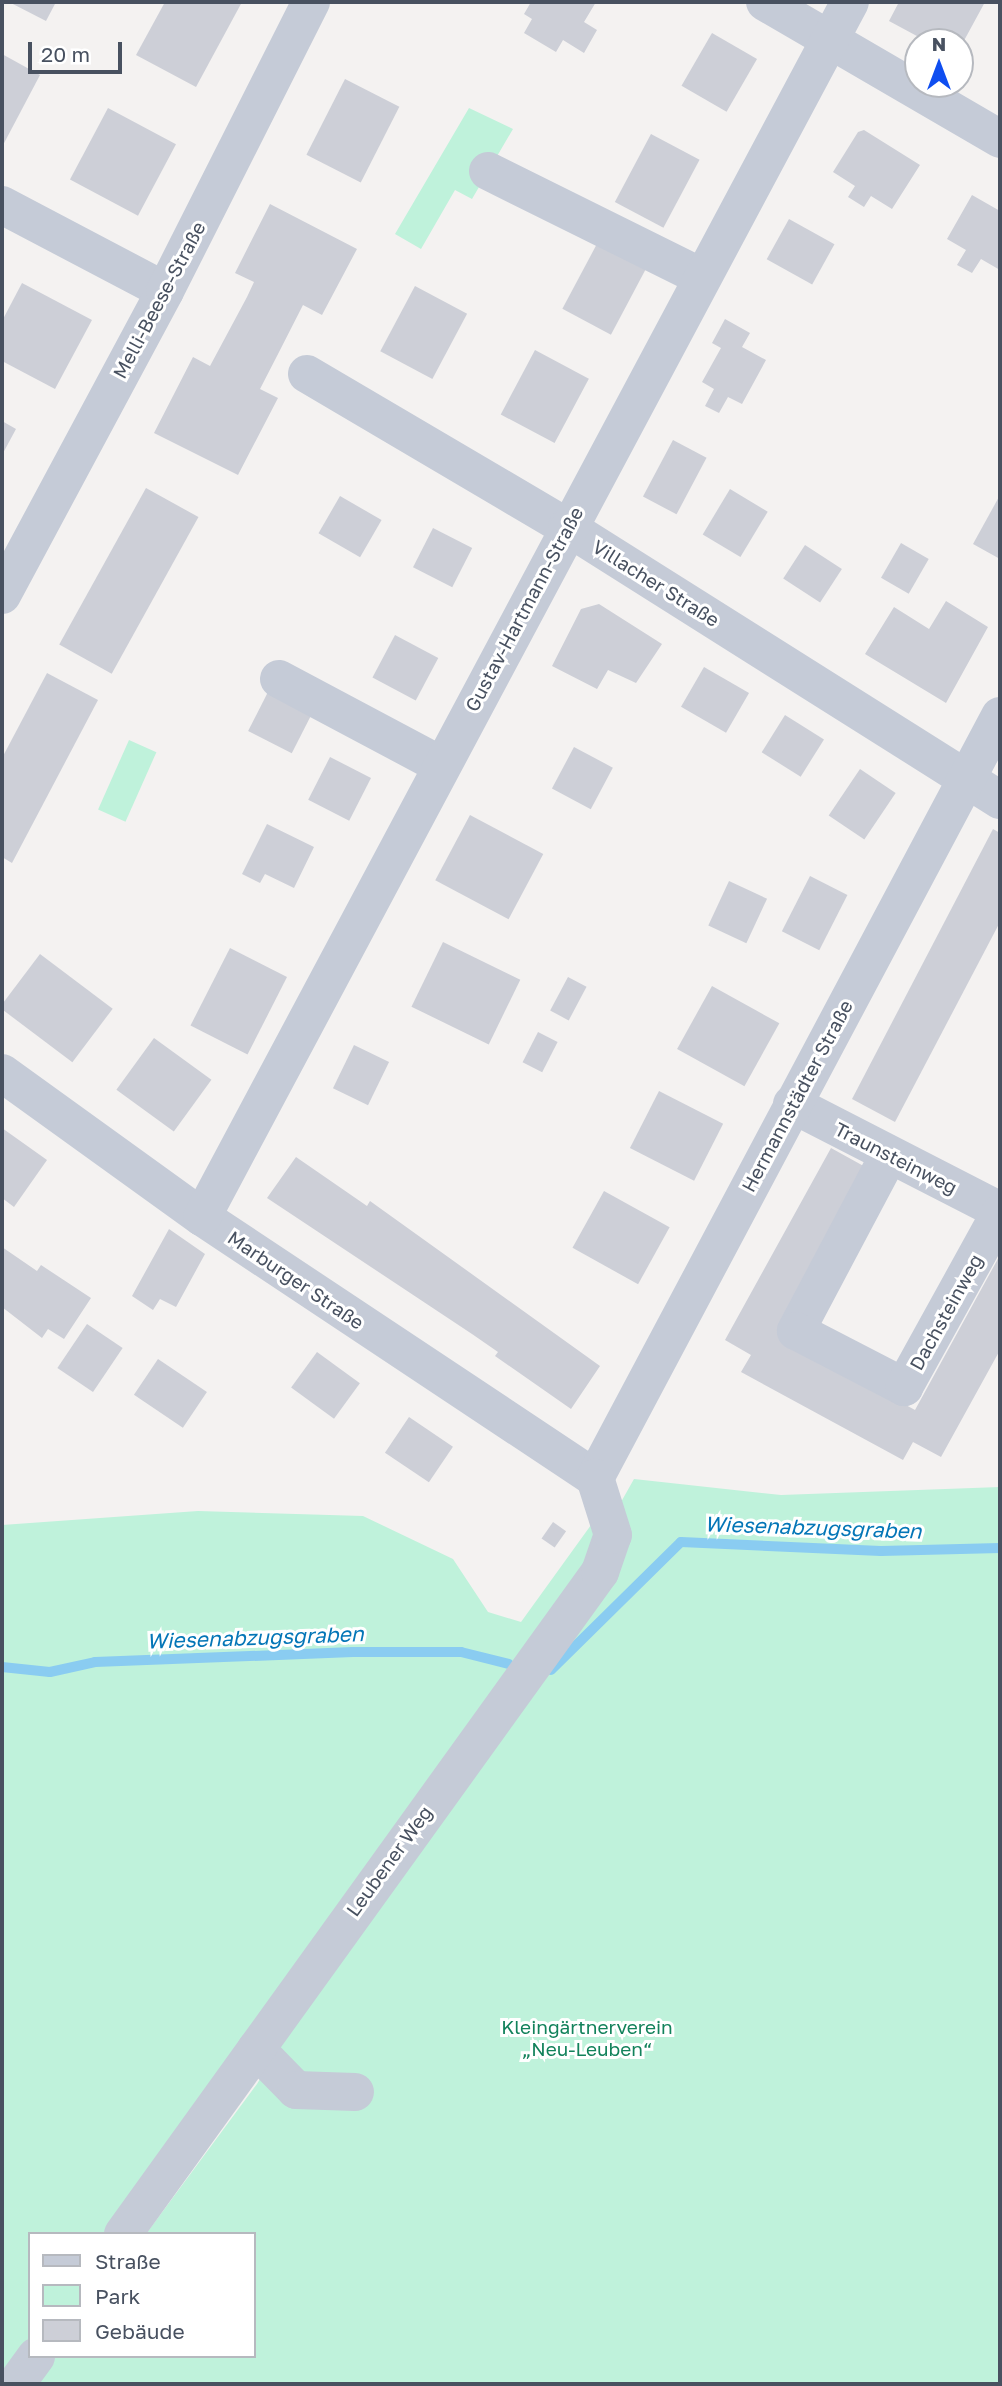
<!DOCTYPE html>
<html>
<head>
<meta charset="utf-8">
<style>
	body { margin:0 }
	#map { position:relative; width:1002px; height:2386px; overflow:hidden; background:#f4f2f1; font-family:"Golos Text",sans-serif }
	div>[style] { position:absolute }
	.green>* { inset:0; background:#bff2db; transform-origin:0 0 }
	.stream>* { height:10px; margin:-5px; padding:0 5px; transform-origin:5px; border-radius:5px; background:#8accf1 }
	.building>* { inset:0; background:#cdcfd7; transform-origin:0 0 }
	.minor>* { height:38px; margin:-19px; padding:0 19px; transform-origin:19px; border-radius:19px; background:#c5cbd7 }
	span { translate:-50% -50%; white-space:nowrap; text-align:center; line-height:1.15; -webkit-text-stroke:6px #fff; paint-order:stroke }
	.street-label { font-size:19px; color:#485160 }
	.park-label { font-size:19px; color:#12825b }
	.water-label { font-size:21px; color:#0476b7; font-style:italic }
	.frame { position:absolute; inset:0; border:4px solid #485160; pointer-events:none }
	.legend { position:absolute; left:28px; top:2232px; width:228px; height:126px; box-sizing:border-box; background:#fff; border:2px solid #b6b9bf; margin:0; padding:9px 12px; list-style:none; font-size:21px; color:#485160 }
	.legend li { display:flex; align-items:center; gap:14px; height:35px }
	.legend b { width:35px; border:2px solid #b6b9bf }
	.north { position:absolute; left:904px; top:28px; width:70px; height:70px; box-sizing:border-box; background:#fff; border:2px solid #b6b9bf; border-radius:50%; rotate:0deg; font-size:19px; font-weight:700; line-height:28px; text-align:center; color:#485160 }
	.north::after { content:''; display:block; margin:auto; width:24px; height:32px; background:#0f4ef0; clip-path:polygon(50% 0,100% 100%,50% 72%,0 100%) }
	.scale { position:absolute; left:28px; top:42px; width:94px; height:32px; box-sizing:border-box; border:4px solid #485160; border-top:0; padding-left:9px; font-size:21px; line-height:24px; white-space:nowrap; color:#485160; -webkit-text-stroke:5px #fff; paint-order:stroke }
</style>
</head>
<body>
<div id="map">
	<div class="green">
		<div style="clip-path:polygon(469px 108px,513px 129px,472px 199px,455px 190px,421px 249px,395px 234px)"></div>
		<div style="left:129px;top:740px;width:30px;height:76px;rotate:24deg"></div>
		<div style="clip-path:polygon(634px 1479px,781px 1495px,1000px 1487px,1000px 2384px,34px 2384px,55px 2356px,254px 2356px,254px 2234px,146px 2234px,257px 2084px,288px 2032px,105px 2234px,30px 2234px,30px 2344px,2px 2384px,2px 1525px,198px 1511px,363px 1516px,453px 1559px,488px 1612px,521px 1622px,591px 1525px,612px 1518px)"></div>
	</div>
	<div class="stream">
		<div style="left:2px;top:1667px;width:48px;rotate:5.9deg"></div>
		<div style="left:50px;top:1672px;width:46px;rotate:-12.5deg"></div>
		<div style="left:95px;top:1662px;width:258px;rotate:-2.2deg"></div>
		<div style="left:353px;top:1652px;width:108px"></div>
		<div style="left:461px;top:1652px;width:49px;rotate:14deg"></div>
		<div style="left:551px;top:1670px;width:182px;rotate:-44.6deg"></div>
		<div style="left:681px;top:1542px;width:200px;rotate:2.6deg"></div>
		<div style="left:881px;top:1551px;width:119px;rotate:-1.4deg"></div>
	</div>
	<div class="building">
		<div style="clip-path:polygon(9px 2px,56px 2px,46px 21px)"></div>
		<div style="clip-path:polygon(165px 2px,242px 2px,196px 87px,136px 55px)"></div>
		<div style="clip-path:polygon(531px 2px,596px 2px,584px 22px,597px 30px,584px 53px,563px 40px,556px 52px,524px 33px,532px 19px,524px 14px)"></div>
		<div style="clip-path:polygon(899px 2px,985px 2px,960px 48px,960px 42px,928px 42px,889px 21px)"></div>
		<div style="left:712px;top:33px;width:52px;height:61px;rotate:30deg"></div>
		<div style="clip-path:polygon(2px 54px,40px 75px,2px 147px)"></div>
		<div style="left:345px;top:79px;width:61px;height:85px;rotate:27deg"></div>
		<div style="left:108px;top:108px;width:77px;height:81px;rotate:28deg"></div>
		<div style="clip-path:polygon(864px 130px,920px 165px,892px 209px,871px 196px,864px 207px,848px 197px,855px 186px,833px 172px,858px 132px)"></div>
		<div style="left:651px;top:134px;width:55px;height:77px;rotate:28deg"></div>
		<div style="clip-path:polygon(972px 195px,1000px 211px,1000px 270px,981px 259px,972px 273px,957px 265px,966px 250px,947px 239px)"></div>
		<div style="clip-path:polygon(270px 204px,357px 249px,322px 315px,303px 305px,277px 356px,260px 389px,278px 398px,238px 475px,154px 433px,193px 357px,210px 366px,247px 297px,254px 282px,235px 273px)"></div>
		<div style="left:789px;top:219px;width:52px;height:46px;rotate:29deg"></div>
		<div style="left:599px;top:240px;width:55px;height:78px;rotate:28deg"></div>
		<div style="clip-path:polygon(22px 283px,92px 320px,55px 389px,2px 361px,2px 321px)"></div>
		<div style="left:415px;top:286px;width:59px;height:74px;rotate:28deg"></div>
		<div style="clip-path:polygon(725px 319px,750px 333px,742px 347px,766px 360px,742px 404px,728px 397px,719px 413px,705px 406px,714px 389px,702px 382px,721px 348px,712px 343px)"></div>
		<div style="left:535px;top:350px;width:61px;height:73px;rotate:28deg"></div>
		<div style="clip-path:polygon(2px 421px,16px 429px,2px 455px)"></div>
		<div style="left:673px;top:440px;width:38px;height:64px;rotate:28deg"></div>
		<div style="left:146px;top:488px;width:60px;height:179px;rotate:29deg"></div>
		<div style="left:730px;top:489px;width:44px;height:53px;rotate:31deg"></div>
		<div style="clip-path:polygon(1000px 495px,1000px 559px,973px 544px)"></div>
		<div style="left:340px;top:496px;width:48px;height:43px;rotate:30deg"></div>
		<div style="left:433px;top:528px;width:44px;height:44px;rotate:27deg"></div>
		<div style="left:901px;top:543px;width:32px;height:40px;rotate:30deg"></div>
		<div style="left:805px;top:545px;width:44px;height:40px;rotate:33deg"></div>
		<div style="clip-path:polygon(946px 601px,988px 627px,946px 703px,865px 654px,894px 607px,929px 629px)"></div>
		<div style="clip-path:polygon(599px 604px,662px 644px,636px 683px,608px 670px,597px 689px,552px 666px,581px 609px)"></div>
		<div style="left:395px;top:635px;width:49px;height:48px;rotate:28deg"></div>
		<div style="left:704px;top:667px;width:52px;height:46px;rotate:30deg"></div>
		<div style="clip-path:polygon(47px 673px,98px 700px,12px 863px,2px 857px,2px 758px)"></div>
		<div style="left:269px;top:690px;width:49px;height:46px;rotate:27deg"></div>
		<div style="left:785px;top:715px;width:46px;height:44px;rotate:32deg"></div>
		<div style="left:574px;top:747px;width:44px;height:47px;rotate:28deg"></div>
		<div style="left:330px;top:757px;width:46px;height:48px;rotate:27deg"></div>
		<div style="left:860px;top:769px;width:43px;height:56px;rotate:34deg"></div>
		<div style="left:470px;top:815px;width:83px;height:74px;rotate:28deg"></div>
		<div style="clip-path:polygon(267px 824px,314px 847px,294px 888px,265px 874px,260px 883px,242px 874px)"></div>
		<div style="clip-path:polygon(993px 829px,1000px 833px,1000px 922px,895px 1122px,852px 1099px)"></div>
		<div style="left:810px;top:876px;width:42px;height:62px;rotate:27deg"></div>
		<div style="left:729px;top:881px;width:42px;height:49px;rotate:25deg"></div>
		<div style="left:443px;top:942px;width:86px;height:72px;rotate:26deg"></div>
		<div style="left:230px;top:948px;width:64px;height:87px;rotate:27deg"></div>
		<div style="left:40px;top:954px;width:91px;height:67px;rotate:37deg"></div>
		<div style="left:568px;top:977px;width:21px;height:38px;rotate:28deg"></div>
		<div style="left:712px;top:986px;width:77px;height:72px;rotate:29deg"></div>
		<div style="left:538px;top:1032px;width:22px;height:34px;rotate:27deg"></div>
		<div style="left:154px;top:1038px;width:71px;height:64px;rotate:36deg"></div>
		<div style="left:354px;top:1045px;width:39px;height:48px;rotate:26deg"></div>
		<div style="left:659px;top:1091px;width:72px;height:64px;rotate:27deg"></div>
		<div style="clip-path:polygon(2px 1128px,47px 1160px,14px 1207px,2px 1198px)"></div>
		<div style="clip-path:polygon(831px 1148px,869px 1169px,778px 1335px,915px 1410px,1000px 1255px,1000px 1350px,941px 1457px,913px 1442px,903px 1460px,741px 1372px,751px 1355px,725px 1340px)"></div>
		<div style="clip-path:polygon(296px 1157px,367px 1206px,370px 1201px,600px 1366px,571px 1409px,495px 1356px,498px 1352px,472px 1334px,267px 1198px)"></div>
		<div style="left:604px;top:1191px;width:75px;height:65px;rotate:29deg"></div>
		<div style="clip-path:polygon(169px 1229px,205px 1254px,176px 1307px,160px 1299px,153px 1310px,132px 1296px)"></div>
		<div style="clip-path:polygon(2px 1247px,37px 1271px,41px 1265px,91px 1298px,64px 1339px,48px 1329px,42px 1338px,2px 1307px)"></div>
		<div style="left:87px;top:1324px;width:43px;height:53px;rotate:34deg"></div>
		<div style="left:317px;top:1352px;width:53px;height:44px;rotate:36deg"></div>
		<div style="left:158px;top:1359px;width:59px;height:43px;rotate:34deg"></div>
		<div style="left:409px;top:1417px;width:53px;height:43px;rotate:34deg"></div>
		<div style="left:553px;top:1522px;width:16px;height:20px;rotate:35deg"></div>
	</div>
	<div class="minor">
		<div style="left:765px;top:2px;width:272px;rotate:30.2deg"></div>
		<div style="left:488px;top:171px;width:239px;rotate:26.4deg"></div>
		<div style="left:2px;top:205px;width:184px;rotate:27.8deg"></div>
		<div style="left:307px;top:374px;width:302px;rotate:30.5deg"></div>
		<div style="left:567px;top:527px;width:512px;rotate:32.23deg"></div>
		<div style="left:2px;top:595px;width:345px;rotate:-61.8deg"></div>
		<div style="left:165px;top:291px;width:324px;rotate:-63.2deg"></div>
		<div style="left:279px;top:679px;width:183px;rotate:28deg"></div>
		<div style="left:2px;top:1073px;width:246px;rotate:35.8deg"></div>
		<div style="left:202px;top:1217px;width:472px;rotate:33.6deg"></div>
		<div style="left:792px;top:1104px;width:234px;rotate:27.2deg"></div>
		<div style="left:889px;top:1155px;width:199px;rotate:117.9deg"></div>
		<div style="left:796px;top:1331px;width:122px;rotate:27.4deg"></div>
		<div style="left:904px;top:1387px;width:199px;rotate:-61.1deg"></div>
		<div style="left:202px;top:1217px;width:1377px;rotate:-61.93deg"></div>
		<div style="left:595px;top:1478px;width:863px;rotate:-62.01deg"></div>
		<div style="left:256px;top:2049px;width:57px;rotate:45.7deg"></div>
		<div style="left:296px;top:2090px;width:59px;rotate:1.9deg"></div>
		<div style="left:123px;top:2234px;width:816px;rotate:-54.23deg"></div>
		<div style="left:600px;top:1572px;width:39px;rotate:-71deg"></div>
		<div style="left:613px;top:1535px;width:60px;rotate:-107.5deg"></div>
		<div style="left:16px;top:2384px;width:34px;rotate:-54deg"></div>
	</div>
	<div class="street-label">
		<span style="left:159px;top:300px;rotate:-62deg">Melli-Beese-Straße</span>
		<span style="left:656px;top:583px;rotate:32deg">Villacher Straße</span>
		<span style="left:524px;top:609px;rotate:-62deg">Gustav-Hartmann-Straße</span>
		<span style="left:797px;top:1096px;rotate:-62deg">Hermannstädter Straße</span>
		<span style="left:896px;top:1158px;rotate:27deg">Traunsteinweg</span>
		<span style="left:296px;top:1280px;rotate:34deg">Marburger Straße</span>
		<span style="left:946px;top:1312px;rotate:-61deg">Dachsteinweg</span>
		<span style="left:389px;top:1861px;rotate:-54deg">Leubener Weg</span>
	</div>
	<div class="park-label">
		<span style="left:587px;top:2038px">Kleingärtnerverein<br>„Neu-Leuben“</span>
	</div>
	<div class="water-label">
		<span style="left:813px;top:1527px;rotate:2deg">Wiesenabzugsgraben</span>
		<span style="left:255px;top:1637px;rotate:-2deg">Wiesenabzugsgraben</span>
	</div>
	<div class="frame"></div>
	<ul class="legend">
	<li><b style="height:9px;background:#c5cbd7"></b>Straße</li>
	<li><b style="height:19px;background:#bff2db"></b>Park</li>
	<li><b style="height:19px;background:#cdcfd7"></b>Gebäude</li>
	</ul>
	<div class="north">N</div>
	<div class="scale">20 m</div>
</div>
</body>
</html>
